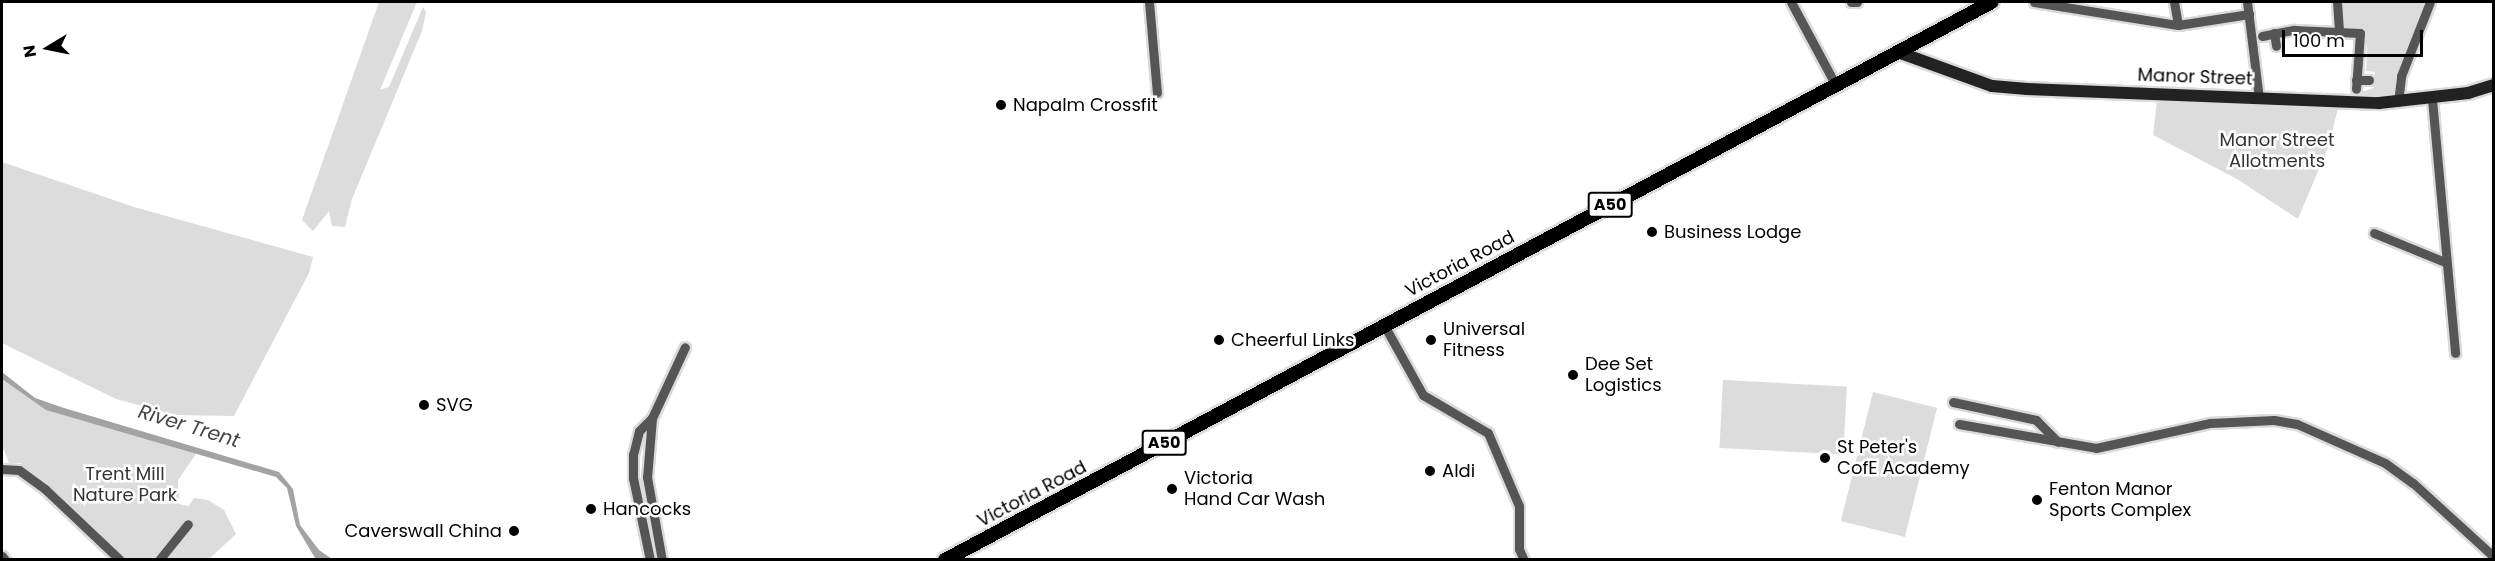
<!DOCTYPE html>
<html>
<head>
<meta charset="utf-8">
<style>
	body { margin:0 }
	#map { position:relative; width:2495px; height:561px; overflow:hidden; background:#fff; font-family:Poppins,sans-serif }
	div>[style] { position:absolute }
	.green>* { inset:0; background:#dcdcdc; transform-origin:0 0 }
	.water>* { inset:0; background:#a3a3a3 }
	.roads { filter:drop-shadow(2px 0 #dbdbdb) drop-shadow(-2px 0 #dbdbdb) drop-shadow(0 2px #dbdbdb) drop-shadow(0 -2px #dbdbdb) }
	.street>* { height:9px; margin:-4.5px; padding:0 4.5px; transform-origin:4.5px; border-radius:4.5px; background:#555 }
	.secondary>* { height:12px; margin:-6px; padding:0 6px; transform-origin:6px; border-radius:6px; background:#222 }
	.primary>* { height:14px; margin:-7px; padding:0 7px; transform-origin:7px; border-radius:7px; background:#000 }
	.dots>* { width:16px; height:16px; translate:-50% -50%; box-sizing:border-box; border:3px solid #fff; border-radius:50% }
	span { translate:-50% -50%; white-space:nowrap; text-align:center; line-height:1.15; -webkit-text-stroke:5px #fff; paint-order:stroke }
	.shield-label span { padding:2px 4px; background:#fff; border:2px solid; border-radius:4px; -webkit-text-stroke-width:0 }
	.shield-label { font-size:16px; color:#000; font-weight:700 }
	.street-label { font-size:18px; color:#000 }
	.poi-label { font-size:18px; color:#000 }
	.left { translate:0 -50%; text-align:left }
	.right { translate:-100% -50%; text-align:right }
	.park-label { font-size:18px; color:#333 }
	.water-label { font-size:20px; color:#444; font-style:italic }
	.frame { position:absolute; inset:0; border:3px solid #000; pointer-events:none }
	.north { position:absolute; left:18px; top:18px; width:60px; height:60px; -webkit-text-stroke:4px #fff; paint-order:stroke; rotate:260deg; font-size:16px; font-weight:700; line-height:24px; text-align:center; color:#000 }
	.north::after { content:''; display:block; margin:auto; width:21px; height:27px; background:#000; clip-path:polygon(50% 0,100% 100%,50% 72%,0 100%) }
	.scale { position:absolute; left:2282px; top:30px; width:141px; height:27px; box-sizing:border-box; border:3px solid #000; border-top:0; padding-left:8px; font-size:18px; line-height:21px; white-space:nowrap; color:#000; -webkit-text-stroke:4px #fff; paint-order:stroke }
</style>
</head>
<body>
<div id="map">
	<div class="green">
		<div style="clip-path:polygon(379px 2px,417px 2px,380px 90px,389px 87px,423px 7px,426px 12px,422px 31px,352px 199px,345px 227px,332px 226px,329px 211px,313px 231px,302px 220px)"></div>
		<div style="clip-path:polygon(2343px 2px,2426px 2px,2395px 88px,2395px 100px,2358px 100px,2358px 93px,2374px 88px,2375px 72px,2366px 71px,2367px 44px,2361px 33px,2346px 30px)"></div>
		<div style="clip-path:polygon(2157px 100px,2338px 108px,2329px 145px,2298px 219px,2237px 179px,2153px 135px)"></div>
		<div style="clip-path:polygon(2px 162px,134px 207px,313px 257px,309px 273px,234px 416px,175px 415px,116px 399px,2px 343px)"></div>
		<div style="clip-path:polygon(2px 376px,32px 399px,198px 451px,178px 480px,179px 504px,189px 506px,194px 498px,208px 500px,224px 510px,236px 534px,209px 559px,127px 559px,46px 481px,21px 463px,9px 463px,2px 445px)"></div>
		<div style="left:1723px;top:380px;width:124px;height:68px;rotate:3deg"></div>
		<div style="left:1873px;top:392px;width:66px;height:133px;rotate:14deg"></div>
	</div>
	<div class="water">
		<div style="clip-path:polygon(2px 372px,35px 398px,64px 408px,279px 472px,293px 489px,300px 525px,319px 550px,332px 559px,315px 558px,296px 526px,287px 488px,276px 477px,46px 410px,2px 379px)"></div>
	</div>
	<div class="roads">
		<div class="street">
			<div style="left:1149px;top:2px;width:91px;rotate:85deg"></div>
			<div style="left:1791px;top:2px;width:91px;rotate:61.7deg"></div>
			<div style="left:1851px;top:2px;width:6px"></div>
			<div style="left:2034px;top:2px;width:146px;rotate:9.1deg"></div>
			<div style="left:2178px;top:25px;width:72px;rotate:-8.8deg"></div>
			<div style="left:2174px;top:2px;width:23px;rotate:80deg"></div>
			<div style="left:2247px;top:2px;width:97px;rotate:82.9deg"></div>
			<div style="left:2337px;top:2px;width:29px;rotate:86deg"></div>
			<div style="left:2274px;top:33px;width:13px;rotate:81deg"></div>
			<div style="left:2262px;top:36px;width:33px;rotate:-11deg"></div>
			<div style="left:2294px;top:30px;width:66px;rotate:2.6deg"></div>
			<div style="left:2360px;top:33px;width:56px;rotate:94.1deg"></div>
			<div style="left:2356px;top:80px;width:13px"></div>
			<div style="left:2432px;top:99px;width:255px;rotate:84.8deg"></div>
			<div style="left:2398px;top:102px;width:26px;rotate:-83deg"></div>
			<div style="left:2401px;top:76px;width:79px;rotate:-68.6deg"></div>
			<div style="left:2374px;top:233px;width:77px;rotate:22.2deg"></div>
			<div style="left:1384px;top:325px;width:80px;rotate:60.9deg"></div>
			<div style="left:1423px;top:395px;width:75px;rotate:30.3deg"></div>
			<div style="left:1488px;top:433px;width:79px;rotate:67deg"></div>
			<div style="left:1519px;top:506px;width:43px;rotate:90deg"></div>
			<div style="left:1519px;top:549px;width:12px;rotate:66deg"></div>
			<div style="left:1953px;top:402px;width:85px;rotate:12.2deg"></div>
			<div style="left:2036px;top:420px;width:31px;rotate:45deg"></div>
			<div style="left:652px;top:418px;width:59px;rotate:94.8deg"></div>
			<div style="left:647px;top:477px;width:84px;rotate:79.8deg"></div>
			<div style="left:1959px;top:424px;width:139px;rotate:9.9deg"></div>
			<div style="left:2096px;top:448px;width:117px;rotate:-12.4deg"></div>
			<div style="left:2210px;top:423px;width:64px;rotate:-2.7deg"></div>
			<div style="left:2274px;top:420px;width:23px;rotate:10deg"></div>
			<div style="left:2297px;top:424px;width:96px;rotate:23.9deg"></div>
			<div style="left:2385px;top:463px;width:34px;rotate:36deg"></div>
			<div style="left:2413px;top:483px;width:110px;rotate:42.4deg"></div>
			<div style="left:2px;top:469px;width:17px;rotate:3deg"></div>
			<div style="left:19px;top:470px;width:32px;rotate:36deg"></div>
			<div style="left:45px;top:489px;width:103px;rotate:43.4deg"></div>
			<div style="left:2px;top:556px;width:5px;rotate:53deg"></div>
			<div style="left:159px;top:560px;width:46px;rotate:-51.1deg"></div>
			<div style="left:650px;top:560px;width:84px;rotate:-101.7deg"></div>
			<div style="left:633px;top:478px;width:23px;rotate:-90deg"></div>
			<div style="left:633px;top:455px;width:25px;rotate:-76deg"></div>
			<div style="left:639px;top:431px;width:18px;rotate:-45deg"></div>
			<div style="left:652px;top:418px;width:78px;rotate:-65.1deg"></div>
		</div>
		<div class="secondary">
			<div style="left:1898px;top:52px;width:100px;rotate:19.9deg"></div>
			<div style="left:1992px;top:86px;width:35px;rotate:5deg"></div>
			<div style="left:2027px;top:89px;width:352px;rotate:2.3deg"></div>
			<div style="left:2379px;top:103px;width:90px;rotate:-6.4deg"></div>
			<div style="left:2468px;top:93px;width:27px;rotate:-17deg"></div>
		</div>
		<div class="primary">
			<div style="left:945px;top:560px;width:1186px;rotate:-28.06deg"></div>
		</div>
	</div>
	<div class="dots">
		<div style="left:1001px;top:105px;background:#000"></div>
		<div style="left:1652px;top:232px;background:#000"></div>
		<div style="left:1219px;top:340px;background:#000"></div>
		<div style="left:1431px;top:340px;background:#000"></div>
		<div style="left:1573px;top:375px;background:#000"></div>
		<div style="left:424px;top:405px;background:#000"></div>
		<div style="left:1825px;top:458px;background:#000"></div>
		<div style="left:1430px;top:471px;background:#000"></div>
		<div style="left:1172px;top:489px;background:#000"></div>
		<div style="left:2037px;top:500px;background:#000"></div>
		<div style="left:591px;top:509px;background:#000"></div>
		<div style="left:514px;top:531px;background:#000"></div>
	</div>
	<div class="shield-label">
		<span style="left:1610px;top:205px">A50</span>
		<span style="left:1164px;top:443px">A50</span>
	</div>
	<div class="street-label">
		<span style="left:2195px;top:77px;rotate:2deg">Manor Street</span>
		<span style="left:1460px;top:264px;rotate:-28deg">Victoria Road</span>
		<span style="left:1032px;top:494px;rotate:-28deg">Victoria Road</span>
	</div>
	<div class="poi-label">
		<span class="left" style="left:1013px;top:105px">Napalm Crossfit</span>
		<span class="left" style="left:1664px;top:232px">Business Lodge</span>
		<span class="left" style="left:1443px;top:340px">Universal<br>Fitness</span>
		<span class="left" style="left:1231px;top:340px">Cheerful Links</span>
		<span class="left" style="left:1585px;top:375px">Dee Set<br>Logistics</span>
		<span class="left" style="left:436px;top:405px">SVG</span>
		<span class="left" style="left:1837px;top:458px">St Peter's<br>CofE Academy</span>
		<span class="left" style="left:1442px;top:471px">Aldi</span>
		<span class="left" style="left:1184px;top:489px">Victoria<br>Hand Car Wash</span>
		<span class="left" style="left:2049px;top:500px">Fenton Manor<br>Sports Complex</span>
		<span class="left" style="left:603px;top:509px">Hancocks</span>
		<span class="right" style="left:502px;top:531px">Caverswall China</span>
	</div>
	<div class="park-label">
		<span style="left:2277px;top:151px">Manor Street<br>Allotments</span>
		<span style="left:125px;top:485px">Trent Mill<br>Nature Park</span>
	</div>
	<div class="water-label">
		<span style="left:189px;top:426px;rotate:17deg">River Trent</span>
	</div>
	<div class="frame"></div>
	<div class="north">N</div>
	<div class="scale">100 m</div>
</div>
</body>
</html>
